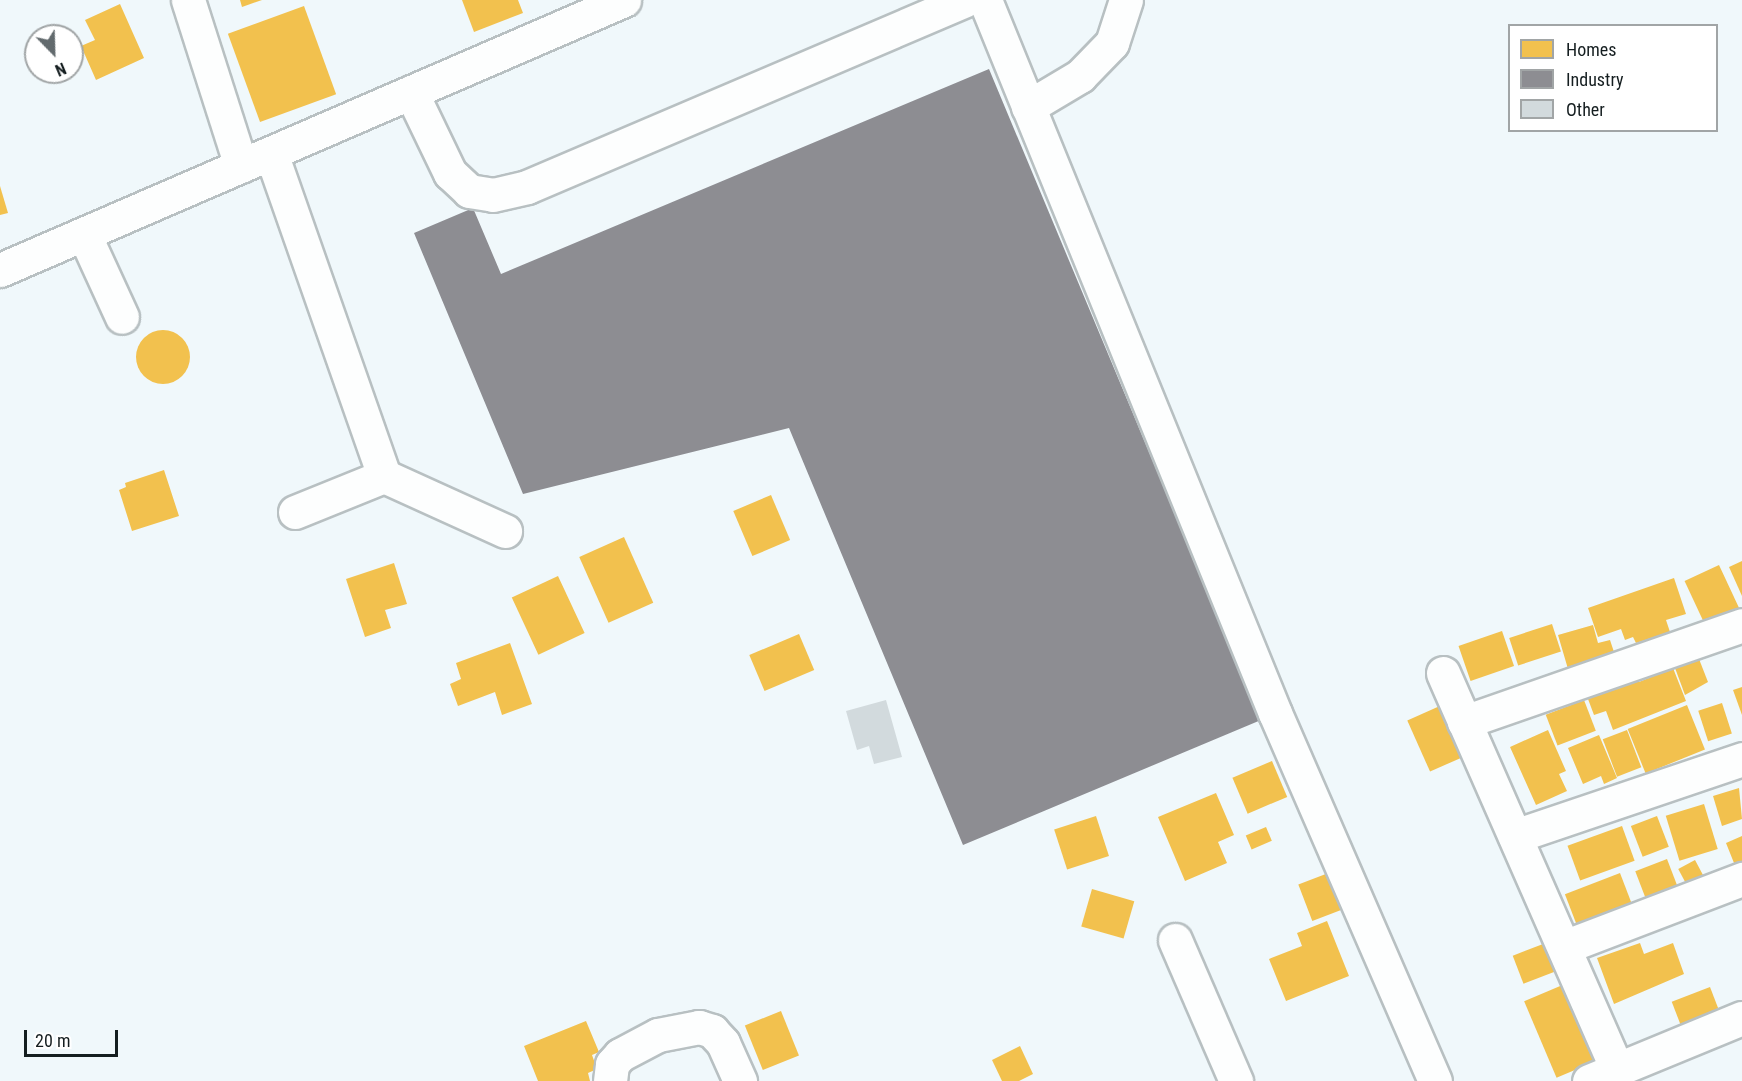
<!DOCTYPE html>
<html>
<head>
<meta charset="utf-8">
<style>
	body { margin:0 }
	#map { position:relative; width:1742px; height:1081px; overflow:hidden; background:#f0f8fb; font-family:"Roboto Condensed",sans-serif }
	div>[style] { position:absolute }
	.homes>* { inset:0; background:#f2c14e; transform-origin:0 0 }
	.round { border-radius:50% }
	.industry>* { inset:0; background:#8d8d92 }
	.building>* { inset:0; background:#d2dadd }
	.roads { filter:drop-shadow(2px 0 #b8c0c2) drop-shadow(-2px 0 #b8c0c2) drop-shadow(0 2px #b8c0c2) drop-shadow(0 -2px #b8c0c2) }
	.minor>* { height:33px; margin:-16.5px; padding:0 16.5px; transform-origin:16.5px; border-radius:16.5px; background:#fdfefe }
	span { translate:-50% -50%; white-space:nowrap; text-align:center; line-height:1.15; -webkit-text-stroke:6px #fff; paint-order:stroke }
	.legend { position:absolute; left:1508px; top:24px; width:210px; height:108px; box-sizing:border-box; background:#fff; border:2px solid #a1a5a6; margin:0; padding:8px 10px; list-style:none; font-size:18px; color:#151e20 }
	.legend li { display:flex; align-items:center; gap:12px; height:30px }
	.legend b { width:30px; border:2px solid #a1a5a6 }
	.north { position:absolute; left:24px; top:24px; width:60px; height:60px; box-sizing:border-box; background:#fff; border:2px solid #a1a5a6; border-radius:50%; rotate:157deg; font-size:16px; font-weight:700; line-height:24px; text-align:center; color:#151e20 }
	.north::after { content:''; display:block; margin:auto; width:21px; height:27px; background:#626a6d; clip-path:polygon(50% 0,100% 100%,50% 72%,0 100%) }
	.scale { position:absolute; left:24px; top:1030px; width:94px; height:27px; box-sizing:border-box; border:3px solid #151e20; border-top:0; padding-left:8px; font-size:18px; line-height:21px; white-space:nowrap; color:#151e20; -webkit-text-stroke:4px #fff; paint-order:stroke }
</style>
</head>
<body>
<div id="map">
	<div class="homes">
		<div style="clip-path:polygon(240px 0,262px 0,242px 7px)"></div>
		<div style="clip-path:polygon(462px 0,518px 0,523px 13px,474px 32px)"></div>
		<div style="clip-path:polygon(120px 4px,144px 58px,96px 80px,81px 46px,95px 40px,85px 20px)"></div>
		<div style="left:304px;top:6px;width:94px;height:81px;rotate:70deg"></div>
		<div style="clip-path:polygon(0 186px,8px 213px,0 215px)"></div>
		<div class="round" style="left:136px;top:330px;width:54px;height:54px"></div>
		<div style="clip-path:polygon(164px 470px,179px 516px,132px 531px,119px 490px,126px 487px,125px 483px)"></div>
		<div style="left:771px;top:495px;width:49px;height:41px;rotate:67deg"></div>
		<div style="left:624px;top:537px;width:72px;height:49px;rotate:66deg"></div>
		<div style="clip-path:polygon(1742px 561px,1742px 596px,1729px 567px)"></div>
		<div style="clip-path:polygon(394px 563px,407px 604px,385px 610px,391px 628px,365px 637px,346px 579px)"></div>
		<div style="left:1719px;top:565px;width:50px;height:38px;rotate:65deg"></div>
		<div style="left:558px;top:576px;width:63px;height:51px;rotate:65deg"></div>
		<div style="clip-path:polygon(1674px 578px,1686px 614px,1666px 620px,1670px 632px,1636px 643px,1633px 637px,1625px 640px,1621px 629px,1598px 637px,1588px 608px)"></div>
		<div style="left:1552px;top:624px;width:29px;height:45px;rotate:72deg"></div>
		<div style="clip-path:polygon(1593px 625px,1598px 643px,1610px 640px,1615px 655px,1568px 669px,1558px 635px)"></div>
		<div style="left:1502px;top:631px;width:37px;height:46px;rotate:71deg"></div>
		<div style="left:799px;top:634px;width:39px;height:54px;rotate:67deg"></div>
		<div style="clip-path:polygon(510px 643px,532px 704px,502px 715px,495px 692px,458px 706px,450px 684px,461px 679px,456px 663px)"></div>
		<div style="clip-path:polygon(1699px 659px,1708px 682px,1685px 695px,1675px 668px)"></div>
		<div style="clip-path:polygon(1673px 668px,1686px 701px,1613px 730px,1606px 711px,1594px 715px,1585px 691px,1635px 672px,1639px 682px)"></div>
		<div style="clip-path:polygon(1742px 687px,1742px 715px,1733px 690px)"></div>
		<div style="left:1584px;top:700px;width:33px;height:41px;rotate:69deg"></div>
		<div style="left:1722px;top:703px;width:32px;height:25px;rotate:72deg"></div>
		<div style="left:1442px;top:705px;width:56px;height:38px;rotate:66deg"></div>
		<div style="left:1687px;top:705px;width:48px;height:64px;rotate:68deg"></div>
		<div style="clip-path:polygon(1548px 730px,1566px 771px,1559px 774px,1567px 791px,1536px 805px,1510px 747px)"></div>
		<div style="left:1627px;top:730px;width:40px;height:26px;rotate:69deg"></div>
		<div style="clip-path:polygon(1599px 735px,1617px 778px,1604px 784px,1601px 776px,1583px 784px,1568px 748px)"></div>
		<div style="left:1272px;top:761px;width:39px;height:43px;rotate:67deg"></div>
		<div style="clip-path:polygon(1739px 788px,1742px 819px,1722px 826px,1713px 796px)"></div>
		<div style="clip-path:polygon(1216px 793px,1234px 835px,1218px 842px,1227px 863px,1185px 881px,1158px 817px)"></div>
		<div style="left:1704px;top:804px;width:47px;height:40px;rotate:73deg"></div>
		<div style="left:1096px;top:816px;width:42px;height:44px;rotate:72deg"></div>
		<div style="left:1657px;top:816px;width:33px;height:28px;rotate:69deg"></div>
		<div style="left:1622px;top:826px;width:37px;height:58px;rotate:70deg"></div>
		<div style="left:1266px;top:827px;width:15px;height:22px;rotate:67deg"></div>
		<div style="clip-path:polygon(1742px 836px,1742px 866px,1736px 868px,1726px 843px)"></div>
		<div style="left:1667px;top:859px;width:34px;height:34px;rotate:69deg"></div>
		<div style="left:1695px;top:860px;width:21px;height:19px;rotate:62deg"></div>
		<div style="left:1331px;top:872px;width:39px;height:35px;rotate:69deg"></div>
		<div style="left:1620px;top:873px;width:39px;height:59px;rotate:69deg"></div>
		<div style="left:1092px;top:889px;width:44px;height:39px;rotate:16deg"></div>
		<div style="clip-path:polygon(1327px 921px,1349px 976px,1286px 1001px,1269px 959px,1302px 946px,1297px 933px)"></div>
		<div style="left:1551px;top:941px;width:30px;height:41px;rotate:69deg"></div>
		<div style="clip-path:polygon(1640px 943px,1644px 954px,1673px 943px,1684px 974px,1614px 1004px,1597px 958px)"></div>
		<div style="left:1572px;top:981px;width:83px;height:52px;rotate:67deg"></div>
		<div style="left:1710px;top:987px;width:30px;height:41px;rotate:69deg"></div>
		<div style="left:781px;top:1011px;width:48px;height:39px;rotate:68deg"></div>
		<div style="clip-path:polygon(586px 1021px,599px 1052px,592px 1055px,597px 1069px,588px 1073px,590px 1081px,538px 1081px,524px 1046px)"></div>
		<div style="clip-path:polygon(1020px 1046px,1033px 1074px,1019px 1081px,1002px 1081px,992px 1060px)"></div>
	</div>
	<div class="industry">
		<div style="clip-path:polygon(989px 69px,1261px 720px,963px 845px,789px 428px,523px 494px,414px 233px,473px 208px,501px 274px)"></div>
	</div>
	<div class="building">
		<div style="clip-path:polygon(886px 700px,902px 757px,874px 764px,869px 746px,857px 750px,846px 711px)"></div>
	</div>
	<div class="roads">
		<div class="minor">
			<div style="left:188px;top:0;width:174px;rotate:72.3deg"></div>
			<div style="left:985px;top:0;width:770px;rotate:67.87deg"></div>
			<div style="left:1275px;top:713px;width:401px;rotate:66.5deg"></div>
			<div style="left:411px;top:92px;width:90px;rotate:64.3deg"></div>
			<div style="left:450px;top:173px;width:26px;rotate:43deg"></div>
			<div style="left:469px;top:191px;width:24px;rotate:9deg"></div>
			<div style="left:493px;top:195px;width:35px;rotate:-13deg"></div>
			<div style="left:527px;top:187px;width:476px;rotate:-23.1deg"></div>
			<div style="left:1028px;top:107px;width:61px;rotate:-30.8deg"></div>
			<div style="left:1080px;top:76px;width:46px;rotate:-45.9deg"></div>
			<div style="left:1112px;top:43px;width:45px;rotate:-72deg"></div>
			<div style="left:271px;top:153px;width:342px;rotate:70.7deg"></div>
			<div style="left:384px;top:476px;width:133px;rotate:24.4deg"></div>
			<div style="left:84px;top:234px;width:91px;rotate:65.4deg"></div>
			<div style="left:0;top:270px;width:680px;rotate:-23.4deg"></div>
			<div style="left:295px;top:512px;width:96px;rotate:-22deg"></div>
			<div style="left:1443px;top:673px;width:431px;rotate:66.3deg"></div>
			<div style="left:1464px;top:722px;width:294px;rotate:-19.2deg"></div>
			<div style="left:1515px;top:836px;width:240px;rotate:-18.7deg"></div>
			<div style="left:1175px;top:940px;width:154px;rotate:66.6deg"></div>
			<div style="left:1564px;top:947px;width:191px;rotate:-20.9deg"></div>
			<div style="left:610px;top:1081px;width:17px;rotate:-83deg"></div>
			<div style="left:612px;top:1064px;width:12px;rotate:-48deg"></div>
			<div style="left:620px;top:1055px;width:43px;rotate:-27.8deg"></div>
			<div style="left:658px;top:1035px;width:42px;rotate:-11deg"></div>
			<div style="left:699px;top:1027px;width:14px;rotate:17deg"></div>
			<div style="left:712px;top:1031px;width:16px;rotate:47deg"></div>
			<div style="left:723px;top:1043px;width:42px;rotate:65.9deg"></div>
			<div style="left:1589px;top:1081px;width:165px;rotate:-22.4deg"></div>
		</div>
	</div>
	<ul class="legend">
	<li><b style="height:16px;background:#f2c14e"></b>Homes</li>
	<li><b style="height:16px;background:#8d8d92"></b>Industry</li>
	<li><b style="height:16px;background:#d2dadd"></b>Other</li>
	</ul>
	<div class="north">N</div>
	<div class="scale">20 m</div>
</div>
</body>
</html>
